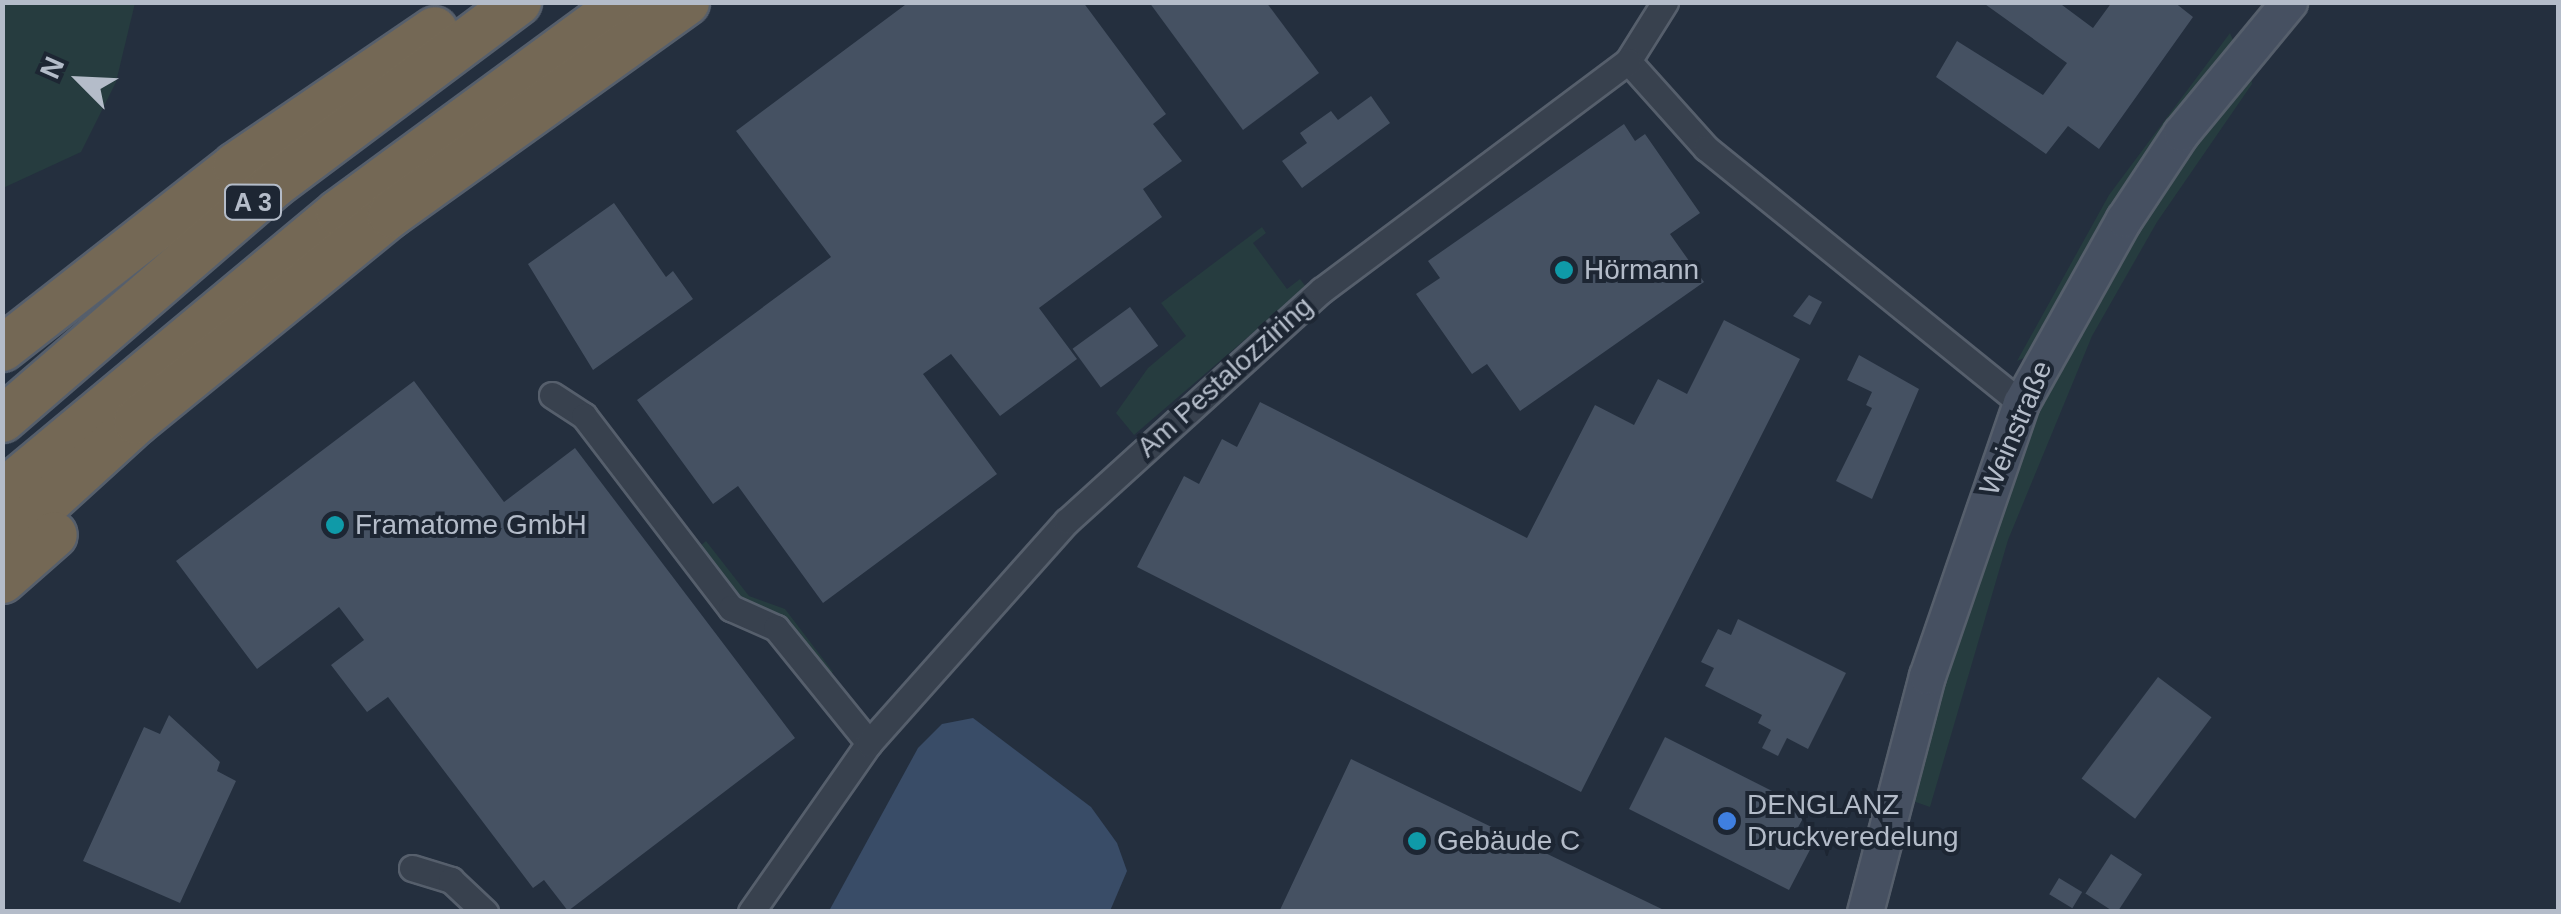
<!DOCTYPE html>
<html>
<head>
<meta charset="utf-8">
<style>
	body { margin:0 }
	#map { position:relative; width:2561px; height:914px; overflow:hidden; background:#242f3e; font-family:Arial,sans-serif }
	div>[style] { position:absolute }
	.green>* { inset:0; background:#263c3f }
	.water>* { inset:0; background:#394c67 }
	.building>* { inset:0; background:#455162; transform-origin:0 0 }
	.roads { filter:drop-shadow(2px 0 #565f6c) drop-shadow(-2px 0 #565f6c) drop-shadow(0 2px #565f6c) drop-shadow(0 -2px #565f6c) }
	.minor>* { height:25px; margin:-12.5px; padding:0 12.5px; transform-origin:12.5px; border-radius:12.5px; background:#38414e }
	.secondary>* { height:35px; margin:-17.5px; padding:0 17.5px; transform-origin:17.5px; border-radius:17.5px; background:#465061 }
	.motorway>* { height:45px; margin:-22.5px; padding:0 22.5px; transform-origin:22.5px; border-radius:22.5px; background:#746855 }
	.dots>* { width:28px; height:28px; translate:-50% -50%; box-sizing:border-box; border:5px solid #1d2633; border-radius:50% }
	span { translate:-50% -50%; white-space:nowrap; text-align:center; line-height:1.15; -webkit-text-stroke:8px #1d2633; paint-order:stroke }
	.shield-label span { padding:2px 8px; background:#1d2633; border:2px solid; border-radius:8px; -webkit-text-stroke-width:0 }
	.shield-label { font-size:25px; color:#b4bcc9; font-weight:700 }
	.poi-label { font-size:28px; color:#b4bcc9 }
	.left { translate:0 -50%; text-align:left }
	.street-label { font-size:28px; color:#b4bcc9 }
	.frame { position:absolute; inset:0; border:5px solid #b4bcc9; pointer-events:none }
	.north { position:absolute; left:30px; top:30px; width:100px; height:100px; -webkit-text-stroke:8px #1d2633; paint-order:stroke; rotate:294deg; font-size:28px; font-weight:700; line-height:40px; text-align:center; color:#b4bcc9 }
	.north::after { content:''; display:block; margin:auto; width:35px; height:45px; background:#b4bcc9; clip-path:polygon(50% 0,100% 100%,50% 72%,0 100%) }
</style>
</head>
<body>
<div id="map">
	<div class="green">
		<div style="clip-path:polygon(3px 2px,135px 3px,116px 82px,81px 152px,3px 188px)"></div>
		<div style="clip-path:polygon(2230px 33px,2235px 45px,2035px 353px,2017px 361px,2109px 195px)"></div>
		<div style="clip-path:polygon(2251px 70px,2252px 84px,2157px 222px,2092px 336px,2008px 540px,1930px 807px,1907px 799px,1932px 703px,2037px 411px,2149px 205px)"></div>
		<div style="clip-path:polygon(1262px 227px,1266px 233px,1253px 243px,1287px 289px,1300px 279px,1306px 287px,1134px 435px,1116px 413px,1148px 368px,1186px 336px,1161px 303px)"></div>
		<div style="clip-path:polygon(706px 541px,749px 596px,785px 609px,833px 672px,827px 676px,780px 615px,744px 603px,700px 546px)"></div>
	</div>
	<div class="water">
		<div style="clip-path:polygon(973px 718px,1091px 807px,1117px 843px,1127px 871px,1110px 911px,829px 911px,918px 748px,942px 724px)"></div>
	</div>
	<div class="building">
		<div style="clip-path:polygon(909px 2px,1083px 2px,1166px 114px,1153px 124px,1182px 161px,1143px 189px,1162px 217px,1039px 308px,1077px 359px,1000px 416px,951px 354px,923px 374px,997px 474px,823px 603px,738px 486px,713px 504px,637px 400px,831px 257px,736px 131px)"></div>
		<div style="clip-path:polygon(1149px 2px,1266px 2px,1319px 73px,1243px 130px)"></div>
		<div style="clip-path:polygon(1982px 2px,2058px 2px,2093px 28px,2112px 2px,2174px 2px,2193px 17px,2099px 149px,2068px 126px,2046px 154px,1936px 77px,1957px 41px,2043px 95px,2067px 63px)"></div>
		<div style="clip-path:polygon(1371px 96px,1390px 123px,1302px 188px,1282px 161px,1307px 143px,1300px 133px,1331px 111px,1338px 120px)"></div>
		<div style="clip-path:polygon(1624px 124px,1635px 141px,1645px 134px,1700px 213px,1670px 234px,1704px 282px,1520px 411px,1487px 364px,1472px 374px,1416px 294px,1440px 278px,1428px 261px)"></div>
		<div style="clip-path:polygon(614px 203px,666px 277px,673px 271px,693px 299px,593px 370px,528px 264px)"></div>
		<div style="clip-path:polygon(1809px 295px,1822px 302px,1810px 325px,1793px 316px)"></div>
		<div style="left:1130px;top:307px;width:48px;height:71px;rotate:54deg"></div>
		<div style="clip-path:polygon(1724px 320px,1800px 359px,1581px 792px,1137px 567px,1184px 476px,1199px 484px,1222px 439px,1237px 447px,1260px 402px,1527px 538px,1595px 405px,1634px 425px,1658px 379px,1687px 394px)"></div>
		<div style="clip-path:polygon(1859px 355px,1919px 389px,1872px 499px,1836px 481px,1872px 408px,1866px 405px,1872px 392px,1847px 380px)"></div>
		<div style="clip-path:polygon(414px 381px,504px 502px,575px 448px,795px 738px,568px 911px,544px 880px,533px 888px,388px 697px,367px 712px,331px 665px,364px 640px,339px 607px,257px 669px,176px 561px)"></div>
		<div style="clip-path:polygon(1738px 619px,1846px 673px,1808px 749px,1787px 738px,1778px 756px,1762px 748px,1771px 730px,1758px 723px,1762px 715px,1705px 686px,1714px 668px,1701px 662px,1718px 629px,1731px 635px)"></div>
		<div style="left:2158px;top:677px;width:67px;height:127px;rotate:37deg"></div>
		<div style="clip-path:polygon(169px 715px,220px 762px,217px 771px,236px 781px,180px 903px,83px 861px,144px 727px,160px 734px)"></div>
		<div style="clip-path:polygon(1665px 737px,1808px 809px,1795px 833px,1814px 842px,1789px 890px,1629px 809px)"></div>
		<div style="clip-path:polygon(1351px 759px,1506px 834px,1668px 912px,1279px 912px)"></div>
		<div style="left:2111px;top:854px;width:37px;height:47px;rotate:33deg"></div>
		<div style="left:2059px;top:878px;width:27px;height:19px;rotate:31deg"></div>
	</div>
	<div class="roads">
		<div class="minor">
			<div style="left:1665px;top:2px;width:70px;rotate:122.1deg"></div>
			<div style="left:1628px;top:61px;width:117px;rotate:48.1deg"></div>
			<div style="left:1706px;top:148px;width:405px;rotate:39deg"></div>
			<div style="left:552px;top:395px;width:38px;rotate:33deg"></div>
			<div style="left:584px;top:416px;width:242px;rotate:52.6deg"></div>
			<div style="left:731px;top:608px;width:49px;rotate:24deg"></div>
			<div style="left:776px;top:628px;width:148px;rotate:51deg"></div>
			<div style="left:412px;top:868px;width:41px;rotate:17.1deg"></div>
			<div style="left:451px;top:880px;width:47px;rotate:43.3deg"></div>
			<div style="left:751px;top:912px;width:206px;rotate:-55.1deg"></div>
			<div style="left:869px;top:743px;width:297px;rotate:-48.3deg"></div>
			<div style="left:1067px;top:521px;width:344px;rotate:-42.2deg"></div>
			<div style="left:1322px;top:290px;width:382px;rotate:-36.8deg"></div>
		</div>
		<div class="secondary">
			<div style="left:1865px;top:912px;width:244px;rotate:-75.3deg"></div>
			<div style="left:1927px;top:676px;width:289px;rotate:-71deg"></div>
			<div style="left:2021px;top:403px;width:211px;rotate:-60.8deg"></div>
			<div style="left:2124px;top:219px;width:103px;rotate:-56.5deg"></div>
			<div style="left:2181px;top:133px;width:170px;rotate:-50.5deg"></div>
		</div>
		<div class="motorway">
			<div style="left:2px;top:348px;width:296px;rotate:-38.1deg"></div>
			<div style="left:235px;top:165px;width:241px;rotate:-34.3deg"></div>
			<div style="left:2px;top:419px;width:358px;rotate:-40.8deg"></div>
			<div style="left:273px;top:185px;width:306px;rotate:-36.8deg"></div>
			<div style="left:2px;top:492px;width:437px;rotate:-39.8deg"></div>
			<div style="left:338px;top:212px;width:355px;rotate:-36.3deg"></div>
			<div style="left:2px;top:543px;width:181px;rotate:-42.3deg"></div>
			<div style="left:136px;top:421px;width:328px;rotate:-39.2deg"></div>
			<div style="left:390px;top:214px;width:364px;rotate:-35.6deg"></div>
			<div style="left:2px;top:580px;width:69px;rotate:-41.5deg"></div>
		</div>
	</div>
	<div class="dots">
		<div style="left:1564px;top:270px;background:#0f9aa8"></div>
		<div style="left:335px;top:525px;background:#0f9aa8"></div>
		<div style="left:1727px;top:821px;background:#3f7fe0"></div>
		<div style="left:1417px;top:841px;background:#0f9aa8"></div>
	</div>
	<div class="shield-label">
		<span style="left:253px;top:202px">A 3</span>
	</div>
	<div class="poi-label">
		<span class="left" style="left:1584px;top:270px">Hörmann</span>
		<span class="left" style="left:355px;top:525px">Framatome GmbH</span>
		<span class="left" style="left:1747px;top:821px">DENGLANZ<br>Druckveredelung</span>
		<span class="left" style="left:1437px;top:841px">Gebäude C</span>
	</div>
	<div class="street-label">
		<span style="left:1225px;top:377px;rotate:-42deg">Am Pestalozziring</span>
		<span style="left:2016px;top:428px;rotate:-67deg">Weinstraße</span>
	</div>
	<div class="frame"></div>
	<div class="north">N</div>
</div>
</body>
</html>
